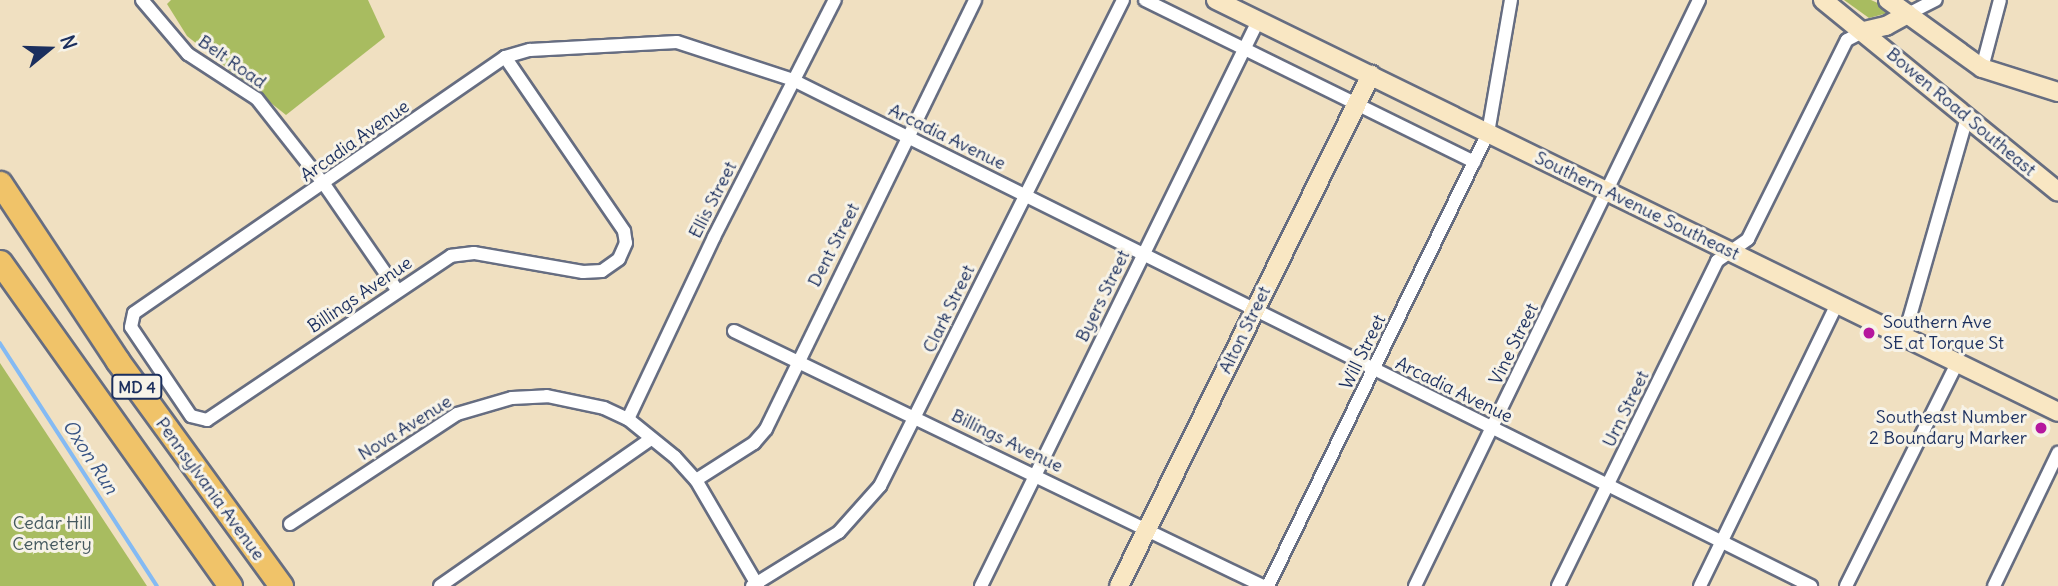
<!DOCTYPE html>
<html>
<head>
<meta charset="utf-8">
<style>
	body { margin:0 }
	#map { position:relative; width:2058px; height:586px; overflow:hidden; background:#f0e0c1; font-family:Delius,sans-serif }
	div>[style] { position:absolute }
	.green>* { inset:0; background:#a8bc60 }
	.stream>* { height:3.5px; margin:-1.75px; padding:0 1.75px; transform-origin:1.75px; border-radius:1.75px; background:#84baf3 }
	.roads { filter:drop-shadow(2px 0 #666d81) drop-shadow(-2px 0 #666d81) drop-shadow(0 2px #666d81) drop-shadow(0 -2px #666d81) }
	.street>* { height:12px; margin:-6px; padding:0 6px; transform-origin:6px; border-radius:6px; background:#fff }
	.secondary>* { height:18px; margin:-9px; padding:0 9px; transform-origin:9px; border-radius:9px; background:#f9e7c3 }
	.highway>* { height:23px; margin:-11.5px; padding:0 11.5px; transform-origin:11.5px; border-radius:11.5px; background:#f0c369 }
	.dots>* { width:19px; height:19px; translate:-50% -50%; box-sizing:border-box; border:4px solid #f7f3e8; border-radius:50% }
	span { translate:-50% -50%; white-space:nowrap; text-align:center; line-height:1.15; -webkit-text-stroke:6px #f7f3e8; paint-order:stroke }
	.shield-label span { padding:2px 5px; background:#f7f3e8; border:2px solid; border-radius:5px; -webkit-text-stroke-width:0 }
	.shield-label { font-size:16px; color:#1b2f5e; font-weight:700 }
	.street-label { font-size:18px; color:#1b2f5e }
	.poi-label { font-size:18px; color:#1b2f5e }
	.left { translate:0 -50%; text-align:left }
	.right { translate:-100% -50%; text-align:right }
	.park-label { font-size:18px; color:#45595f }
	.water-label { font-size:19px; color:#355283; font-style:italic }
	.north { position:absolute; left:14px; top:14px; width:70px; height:70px; -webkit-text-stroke:5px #f7f3e8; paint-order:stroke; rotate:71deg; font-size:19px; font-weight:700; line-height:28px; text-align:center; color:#1b2f5e }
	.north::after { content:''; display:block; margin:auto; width:24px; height:32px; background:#1b2f5e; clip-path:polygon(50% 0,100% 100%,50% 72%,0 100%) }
</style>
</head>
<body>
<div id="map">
	<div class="green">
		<div style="clip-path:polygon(171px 0,368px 0,385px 37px,286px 115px,187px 36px,167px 4px)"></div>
		<div style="clip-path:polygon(1844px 0,1871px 0,1895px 11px,1869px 18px)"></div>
		<div style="clip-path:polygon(0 363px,147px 586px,0 586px)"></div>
	</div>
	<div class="stream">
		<div style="left:0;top:343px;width:289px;rotate:57.1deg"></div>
	</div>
	<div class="roads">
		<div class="street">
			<div style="left:142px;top:0;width:71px;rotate:49.6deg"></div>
			<div style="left:188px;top:54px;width:82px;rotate:33.1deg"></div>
			<div style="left:257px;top:99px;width:108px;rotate:51.8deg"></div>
			<div style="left:324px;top:184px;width:129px;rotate:55.4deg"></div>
			<div style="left:1145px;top:0;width:367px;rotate:26.2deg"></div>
			<div style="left:1908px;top:14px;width:31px;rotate:-27deg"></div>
			<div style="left:505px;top:57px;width:211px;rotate:55.6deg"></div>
			<div style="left:624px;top:231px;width:12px;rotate:81deg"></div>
			<div style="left:626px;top:243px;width:17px;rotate:114deg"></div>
			<div style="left:619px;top:259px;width:21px;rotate:145deg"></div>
			<div style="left:602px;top:271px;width:19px;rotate:177deg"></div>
			<div style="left:583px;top:272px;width:111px;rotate:-170.1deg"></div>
			<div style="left:474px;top:253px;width:23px;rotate:173deg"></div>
			<div style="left:451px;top:256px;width:294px;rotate:146.1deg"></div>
			<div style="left:207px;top:420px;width:16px;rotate:-166deg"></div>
			<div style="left:191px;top:416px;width:107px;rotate:-124deg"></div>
			<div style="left:131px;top:327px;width:14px;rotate:-78deg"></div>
			<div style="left:134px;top:313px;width:451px;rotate:-34.6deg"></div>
			<div style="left:505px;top:57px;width:26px;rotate:-16deg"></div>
			<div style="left:530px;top:50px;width:147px;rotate:-3.1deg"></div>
			<div style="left:677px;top:42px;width:122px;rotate:18.1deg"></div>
			<div style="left:793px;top:80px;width:1137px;rotate:26.43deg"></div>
			<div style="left:1982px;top:68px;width:70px;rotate:-75.2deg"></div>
			<div style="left:734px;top:331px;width:587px;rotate:25.74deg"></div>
			<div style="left:1904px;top:337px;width:228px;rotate:-74deg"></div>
			<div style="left:628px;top:419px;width:201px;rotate:-64.7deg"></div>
			<div style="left:714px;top:237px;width:266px;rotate:-63deg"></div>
			<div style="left:696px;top:480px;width:69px;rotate:-32.5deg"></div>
			<div style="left:754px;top:443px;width:18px;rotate:-49deg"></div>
			<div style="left:766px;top:429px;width:477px;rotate:-64deg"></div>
			<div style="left:290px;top:524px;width:200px;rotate:-33.4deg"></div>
			<div style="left:457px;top:414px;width:57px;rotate:-16.2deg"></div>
			<div style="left:512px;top:398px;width:35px;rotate:-3deg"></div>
			<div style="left:547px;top:396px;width:58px;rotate:11.9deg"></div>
			<div style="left:604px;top:408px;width:26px;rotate:25deg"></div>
			<div style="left:628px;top:419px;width:60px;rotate:39deg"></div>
			<div style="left:675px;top:457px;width:31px;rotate:48deg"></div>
			<div style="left:696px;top:480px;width:123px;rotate:59.7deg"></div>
			<div style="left:440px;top:586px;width:257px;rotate:-34.9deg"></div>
			<div style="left:752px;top:586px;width:102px;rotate:-31.8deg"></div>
			<div style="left:839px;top:532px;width:62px;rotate:-48.3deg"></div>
			<div style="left:880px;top:486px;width:543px;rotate:-63.43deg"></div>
			<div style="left:981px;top:586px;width:629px;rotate:-63.88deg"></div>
			<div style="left:1268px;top:586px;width:504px;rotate:-64.1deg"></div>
			<div style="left:1488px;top:133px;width:135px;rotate:-80.2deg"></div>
			<div style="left:1415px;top:586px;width:651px;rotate:-64.14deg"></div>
			<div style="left:1558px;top:586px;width:362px;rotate:-63.9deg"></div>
			<div style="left:1717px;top:261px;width:38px;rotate:-35deg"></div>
			<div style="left:1748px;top:239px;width:222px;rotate:-63.6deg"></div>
			<div style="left:1847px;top:40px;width:19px;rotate:-28deg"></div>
			<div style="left:1700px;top:586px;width:314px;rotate:-64.1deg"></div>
			<div style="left:1846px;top:586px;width:249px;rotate:-63.5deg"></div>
			<div style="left:1994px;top:586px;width:148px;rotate:-64.3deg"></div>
		</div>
		<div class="secondary">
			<div style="left:1216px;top:0;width:937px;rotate:26.07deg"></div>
			<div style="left:1823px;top:0;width:303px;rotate:39.2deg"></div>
			<div style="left:1888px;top:0;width:116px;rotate:35.9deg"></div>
			<div style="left:1982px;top:68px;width:80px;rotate:17.5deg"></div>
			<div style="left:1864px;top:31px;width:23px;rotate:-13deg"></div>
			<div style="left:1886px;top:26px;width:25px;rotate:-29deg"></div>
			<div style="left:1119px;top:586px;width:570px;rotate:-63.75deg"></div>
		</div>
		<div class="highway">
			<div style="left:0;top:183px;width:212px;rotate:56.5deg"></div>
			<div style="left:117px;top:360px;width:279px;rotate:54deg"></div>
			<div style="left:0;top:262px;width:397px;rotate:54.6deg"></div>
		</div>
	</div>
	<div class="dots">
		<div style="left:1869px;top:333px;background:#b5179e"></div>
		<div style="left:2041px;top:428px;background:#b5179e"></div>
	</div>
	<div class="shield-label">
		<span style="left:137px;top:387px">MD 4</span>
	</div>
	<div class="street-label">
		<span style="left:232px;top:62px;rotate:35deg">Belt Road</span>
		<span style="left:1961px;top:112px;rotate:40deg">Bowen Road Southeast</span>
		<span style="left:947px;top:137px;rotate:26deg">Arcadia Avenue</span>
		<span style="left:355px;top:141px;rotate:-35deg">Arcadia Avenue</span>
		<span style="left:713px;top:200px;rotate:-63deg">Ellis Street</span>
		<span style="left:1637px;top:206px;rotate:26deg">Southern Avenue Southeast</span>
		<span style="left:834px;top:245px;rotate:-63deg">Dent Street</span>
		<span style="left:360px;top:295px;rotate:-34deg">Billings Avenue</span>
		<span style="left:1103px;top:296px;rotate:-64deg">Byers Street</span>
		<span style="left:949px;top:309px;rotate:-64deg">Clark Street</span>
		<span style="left:1245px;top:330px;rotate:-64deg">Alton Street</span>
		<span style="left:1514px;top:344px;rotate:-64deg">Vine Street</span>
		<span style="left:1363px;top:352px;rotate:-64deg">Will Street</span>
		<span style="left:1454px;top:390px;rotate:26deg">Arcadia Avenue</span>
		<span style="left:1626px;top:409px;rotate:-64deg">Urn Street</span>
		<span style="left:405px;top:428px;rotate:-32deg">Nova Avenue</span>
		<span style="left:1007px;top:441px;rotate:26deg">Billings Avenue</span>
		<span style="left:210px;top:489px;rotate:54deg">Pennsylvania Avenue</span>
	</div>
	<div class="poi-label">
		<span class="left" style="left:1883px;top:333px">Southern Ave<br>SE at Torque St</span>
		<span class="right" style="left:2027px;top:428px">Southeast Number<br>2 Boundary Marker</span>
	</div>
	<div class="park-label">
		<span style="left:52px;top:534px">Cedar Hill<br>Cemetery</span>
	</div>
	<div class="water-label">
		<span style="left:90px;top:457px;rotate:57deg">Oxon Run</span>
	</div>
	<div class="north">N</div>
</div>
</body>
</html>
